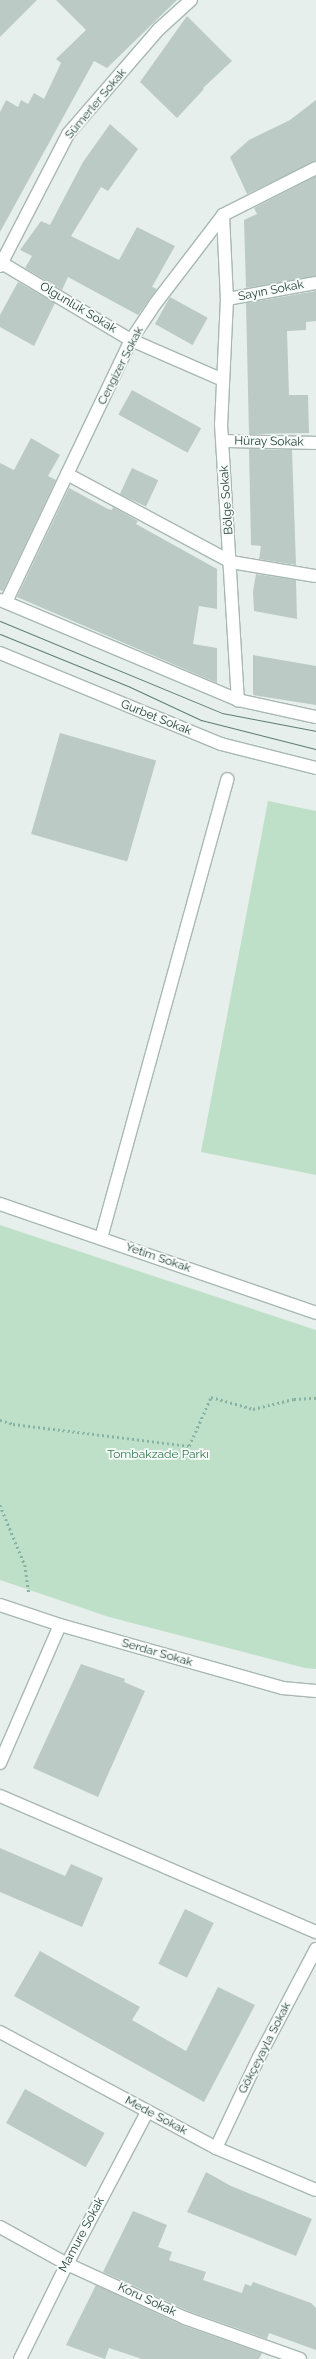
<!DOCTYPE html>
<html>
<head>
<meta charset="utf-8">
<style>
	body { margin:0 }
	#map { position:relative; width:316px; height:2359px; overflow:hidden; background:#e6efeb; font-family:Raleway,sans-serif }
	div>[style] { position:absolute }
	.green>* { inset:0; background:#bfe0c8 }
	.building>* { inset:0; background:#bbcac4; transform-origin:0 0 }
	.path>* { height:2.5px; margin-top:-1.25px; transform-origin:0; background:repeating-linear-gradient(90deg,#86b3a5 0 2px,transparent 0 5px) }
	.roads { filter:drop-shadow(1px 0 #a8b8b2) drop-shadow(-1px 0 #a8b8b2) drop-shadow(0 1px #a8b8b2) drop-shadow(0 -1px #a8b8b2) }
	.minor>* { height:12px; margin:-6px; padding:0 6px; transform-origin:6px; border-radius:6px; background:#fff }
	.tram>* { height:1px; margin:-0.5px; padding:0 0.5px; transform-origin:0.5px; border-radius:0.5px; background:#5f7d75 }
	span { translate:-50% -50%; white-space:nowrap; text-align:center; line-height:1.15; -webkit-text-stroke:3.5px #f7fbf9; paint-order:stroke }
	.street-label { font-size:12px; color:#24423a }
	.park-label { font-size:12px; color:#2d7a4b }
</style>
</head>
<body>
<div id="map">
	<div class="green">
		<div style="clip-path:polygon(268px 801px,316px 811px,316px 1175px,201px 1152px)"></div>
		<div style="clip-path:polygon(0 1225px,316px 1330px,316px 1669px,305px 1668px,109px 1617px,0 1580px)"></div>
	</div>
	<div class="building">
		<div style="clip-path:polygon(0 0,37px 0,0 37px)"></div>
		<div style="clip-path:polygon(56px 0,177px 0,107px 68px,94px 61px,0 232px,0 112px,6px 100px,18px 107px,21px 100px,28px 104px,34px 93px,44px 99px,61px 63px,56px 59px,86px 30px)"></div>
		<div style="clip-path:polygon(187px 16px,232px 61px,203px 88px,204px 89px,177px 118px,140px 82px)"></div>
		<div style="clip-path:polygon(316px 100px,316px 161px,247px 194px,230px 157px,249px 140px,290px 120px)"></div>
		<div style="clip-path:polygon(110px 124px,138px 149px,108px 191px,101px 187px,71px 236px,119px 260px,137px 227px,175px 246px,152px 287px,157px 289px,138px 315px,68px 277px,62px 290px,25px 268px,32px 256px,20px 250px,41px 221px,50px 225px,83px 162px)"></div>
		<div style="clip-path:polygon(316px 176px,316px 276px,246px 288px,244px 220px,257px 214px,254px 208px)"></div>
		<div style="clip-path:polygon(18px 282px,55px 303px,34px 346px,0 327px,0 315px)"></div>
		<div style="clip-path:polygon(316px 291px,316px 321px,306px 322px,306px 330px,287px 331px,289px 395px,308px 395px,309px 433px,249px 434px,246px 303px)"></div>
		<div style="left:170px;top:297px;width:43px;height:31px;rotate:29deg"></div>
		<div style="left:132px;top:390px;width:79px;height:28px;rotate:29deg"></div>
		<div style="clip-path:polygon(31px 438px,60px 455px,48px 476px,56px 480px,3px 591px,0 590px,0 463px,14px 470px)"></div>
		<div style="clip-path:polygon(249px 449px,292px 450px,296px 565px,259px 559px,261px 546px,251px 545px)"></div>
		<div style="left:132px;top:468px;width:29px;height:29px;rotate:25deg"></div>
		<div style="clip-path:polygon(69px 488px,108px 509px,112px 510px,113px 507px,138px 521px,136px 524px,217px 569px,217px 609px,199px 606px,193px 644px,217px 648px,217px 683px,17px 597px)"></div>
		<div style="clip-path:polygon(256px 574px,296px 580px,297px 619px,254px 611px,253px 591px)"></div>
		<div style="clip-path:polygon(253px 655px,316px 666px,316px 705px,253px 695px)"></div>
		<div style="left:60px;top:733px;width:100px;height:105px;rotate:16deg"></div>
		<div style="clip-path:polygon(81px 1664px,125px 1679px,124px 1682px,145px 1691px,98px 1797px,33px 1768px)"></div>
		<div style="clip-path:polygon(0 1848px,65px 1876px,71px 1864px,103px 1878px,82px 1927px,0 1892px)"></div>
		<div style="left:185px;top:1909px;width:32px;height:61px;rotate:26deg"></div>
		<div style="clip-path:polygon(40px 1951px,140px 2007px,132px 2020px,186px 2051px,218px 1987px,255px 2005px,204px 2102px,14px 1996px)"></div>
		<div style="left:25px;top:2089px;width:91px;height:39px;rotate:29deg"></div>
		<div style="clip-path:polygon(206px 2172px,231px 2186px,312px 2219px,296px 2256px,187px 2212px)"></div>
		<div style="clip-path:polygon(133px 2211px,167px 2225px,158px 2247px,172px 2252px,169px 2260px,206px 2272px,203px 2280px,242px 2293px,245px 2284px,251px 2286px,253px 2282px,311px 2303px,316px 2308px,316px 2350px,269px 2333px,267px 2339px,188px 2311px,103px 2272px)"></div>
		<div style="clip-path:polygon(96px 2285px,182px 2325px,262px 2353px,259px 2359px,142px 2359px,109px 2348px,105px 2359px,66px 2345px)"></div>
	</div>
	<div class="path">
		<div style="left:0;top:1420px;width:14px;rotate:17deg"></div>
		<div style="left:13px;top:1424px;width:177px;rotate:7.1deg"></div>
		<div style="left:189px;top:1446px;width:54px;rotate:-65.8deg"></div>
		<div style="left:211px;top:1397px;width:44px;rotate:15.9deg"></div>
		<div style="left:253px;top:1409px;width:42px;rotate:-13.7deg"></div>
		<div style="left:294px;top:1399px;width:22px;rotate:-3deg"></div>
		<div style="left:0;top:1505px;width:65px;rotate:67.4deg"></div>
		<div style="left:25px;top:1565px;width:28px;rotate:82deg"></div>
	</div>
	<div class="roads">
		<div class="minor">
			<div style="left:223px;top:215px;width:84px;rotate:87.3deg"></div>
			<div style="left:227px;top:299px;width:125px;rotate:92.7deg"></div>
			<div style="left:221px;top:424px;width:277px;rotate:86.5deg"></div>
			<div style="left:0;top:262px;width:152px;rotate:30.8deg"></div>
			<div style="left:131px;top:340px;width:100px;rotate:23.5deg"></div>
			<div style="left:0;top:266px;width:148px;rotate:-62.7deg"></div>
			<div style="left:68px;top:134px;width:139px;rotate:-49.1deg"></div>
			<div style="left:159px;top:29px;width:43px;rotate:-42.2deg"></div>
			<div style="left:227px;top:299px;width:90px;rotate:-10.2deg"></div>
			<div style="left:223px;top:441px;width:93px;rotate:1.2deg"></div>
			<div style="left:67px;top:474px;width:186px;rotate:28.2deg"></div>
			<div style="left:231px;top:562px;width:86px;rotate:9.4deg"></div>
			<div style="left:0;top:600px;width:258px;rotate:22.8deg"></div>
			<div style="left:238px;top:700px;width:80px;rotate:12.3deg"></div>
			<div style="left:6px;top:602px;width:290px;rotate:-64.5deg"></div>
			<div style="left:131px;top:340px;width:43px;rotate:-56.3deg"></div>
			<div style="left:155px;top:304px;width:112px;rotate:-52.6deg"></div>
			<div style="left:223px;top:215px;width:104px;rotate:-26.8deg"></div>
			<div style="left:0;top:653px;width:239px;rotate:22.4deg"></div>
			<div style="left:221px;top:744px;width:98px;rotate:14.2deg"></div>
			<div style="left:0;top:1204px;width:334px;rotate:19deg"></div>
			<div style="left:101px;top:1238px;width:476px;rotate:-74.6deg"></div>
			<div style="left:0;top:1605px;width:63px;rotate:18.4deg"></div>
			<div style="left:60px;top:1625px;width:231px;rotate:15.8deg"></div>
			<div style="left:282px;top:1688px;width:34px;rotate:5deg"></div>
			<div style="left:0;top:1763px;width:150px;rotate:-66.5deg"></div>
			<div style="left:0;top:1796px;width:344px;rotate:23.3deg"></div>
			<div style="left:0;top:2032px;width:245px;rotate:28.2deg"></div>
			<div style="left:216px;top:2148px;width:108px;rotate:22.8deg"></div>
			<div style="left:216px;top:2148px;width:101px;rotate:-64.7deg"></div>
			<div style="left:259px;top:2057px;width:122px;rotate:-62.2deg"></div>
			<div style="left:0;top:2227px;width:77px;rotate:28.9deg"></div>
			<div style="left:67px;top:2264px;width:130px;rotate:24.6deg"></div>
			<div style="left:185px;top:2318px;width:122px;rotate:19.6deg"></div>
			<div style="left:20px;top:2359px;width:106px;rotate:-63.7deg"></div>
			<div style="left:67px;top:2264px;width:172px;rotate:-62.2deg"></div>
		</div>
	</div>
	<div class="tram">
		<div style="left:0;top:621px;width:240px;rotate:22.5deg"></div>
		<div style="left:222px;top:713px;width:96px;rotate:10.8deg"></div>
		<div style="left:0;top:634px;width:138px;rotate:22.1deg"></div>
		<div style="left:128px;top:686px;width:81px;rotate:25deg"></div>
		<div style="left:201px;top:720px;width:119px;rotate:14.2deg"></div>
	</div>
	<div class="street-label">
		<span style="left:96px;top:104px;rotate:-50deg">Sümerler Sokak</span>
		<span style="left:271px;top:291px;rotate:-11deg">Sayın Sokak</span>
		<span style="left:78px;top:308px;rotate:31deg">Olgunluk Sokak</span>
		<span style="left:121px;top:366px;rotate:-63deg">Cengizer Sokak</span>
		<span style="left:269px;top:442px;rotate:1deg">Hüray Sokak</span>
		<span style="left:227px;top:500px;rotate:-94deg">Bölge Sokak</span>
		<span style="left:156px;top:718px;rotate:22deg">Gurbet Sokak</span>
		<span style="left:158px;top:1258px;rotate:19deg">Yetim Sokak</span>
		<span style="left:157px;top:1653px;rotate:16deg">Serdar Sokak</span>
		<span style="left:265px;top:2048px;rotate:-63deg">Gökçeyayla Sokak</span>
		<span style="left:156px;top:2116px;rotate:28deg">Mede Sokak</span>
		<span style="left:82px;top:2235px;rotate:-62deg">Mamure Sokak</span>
		<span style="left:147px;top:2300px;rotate:25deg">Koru Sokak</span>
	</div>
	<div class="park-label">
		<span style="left:158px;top:1455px">Tombakzade Parkı</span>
	</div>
</div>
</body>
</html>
